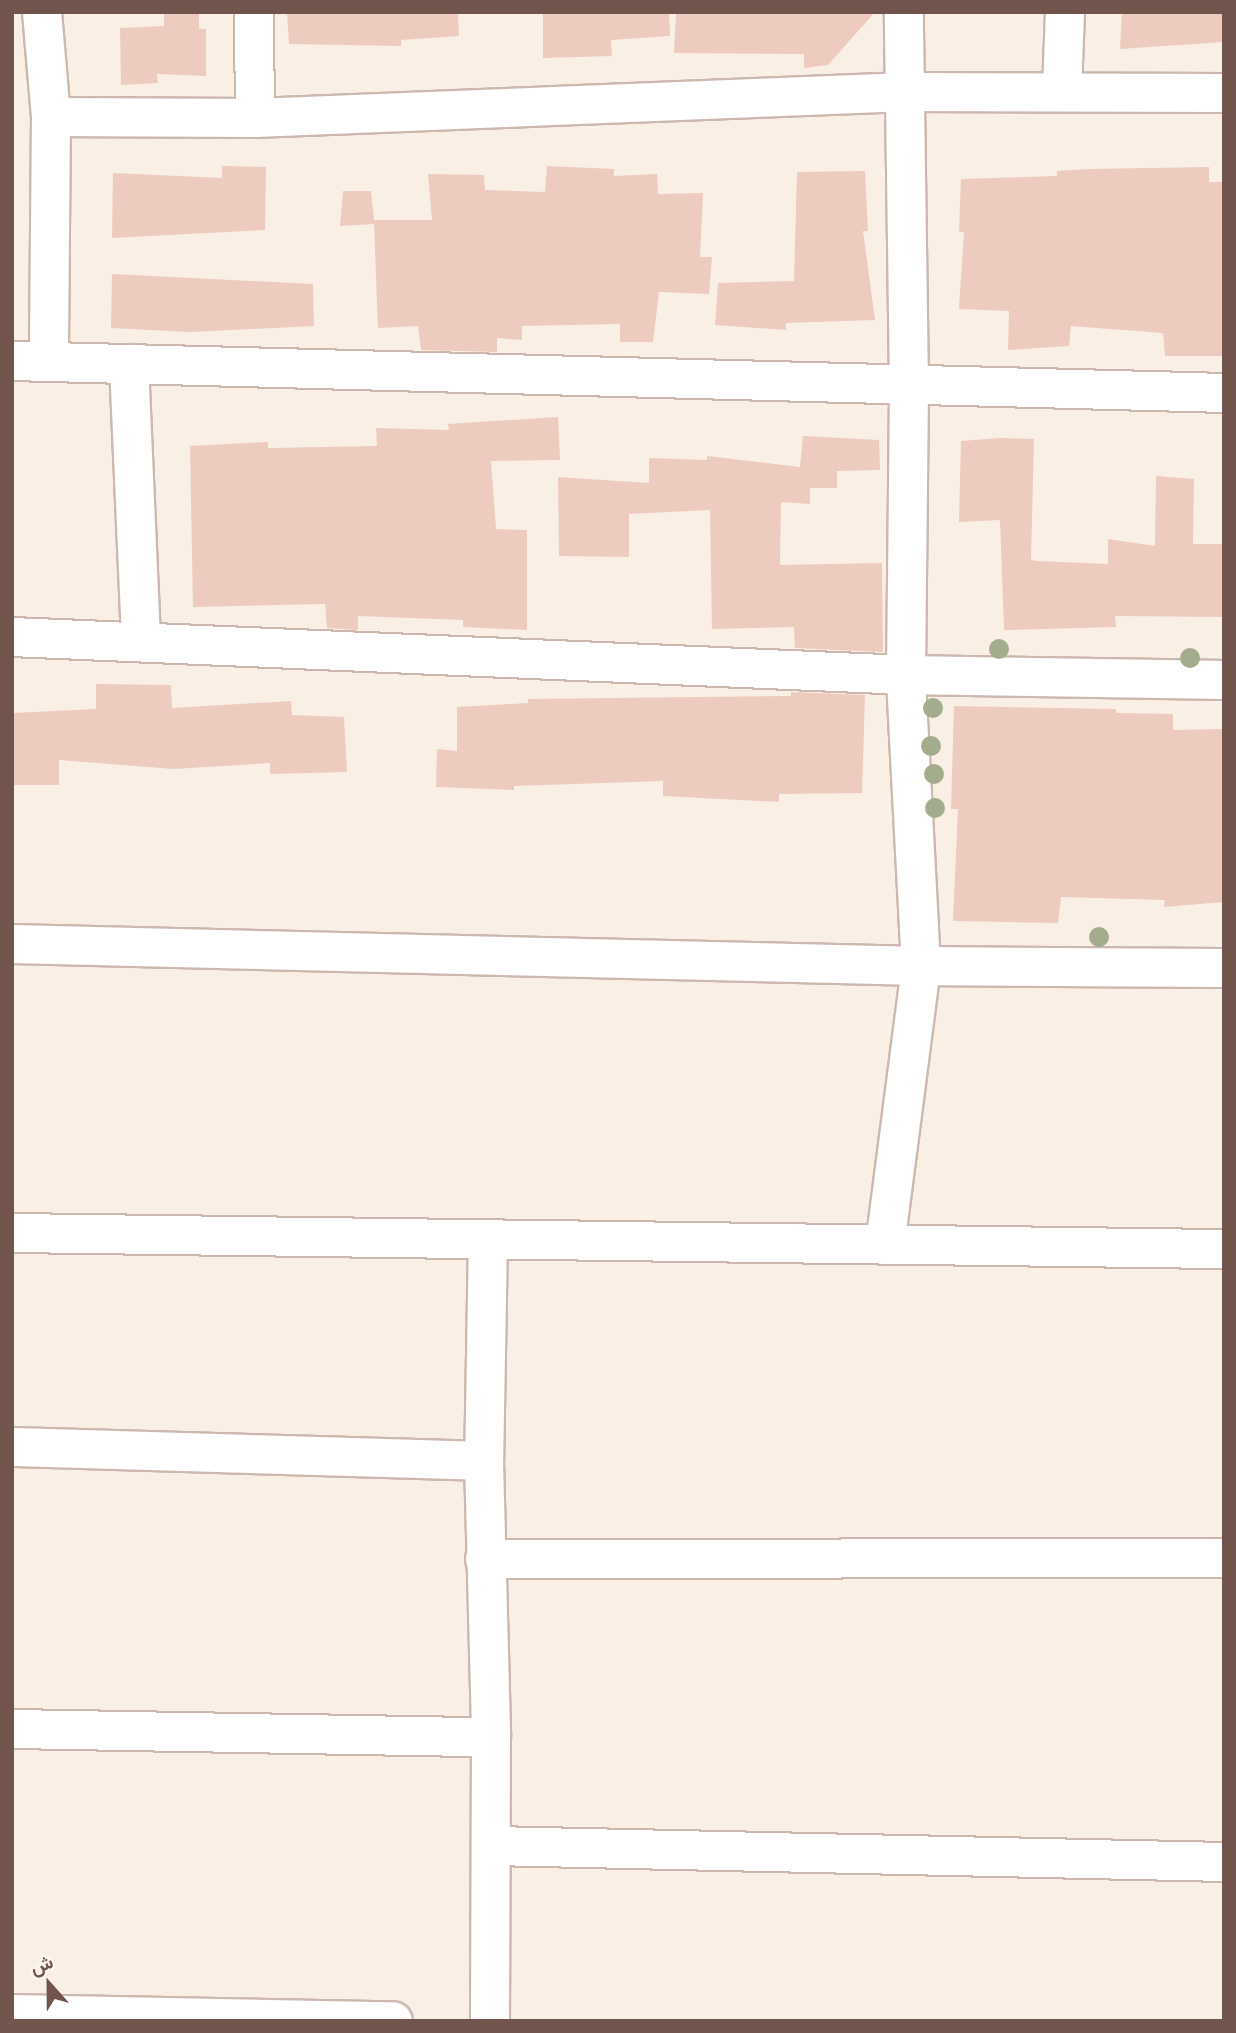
<!DOCTYPE html>
<html>
<head>
<meta charset="utf-8">
<style>
	body { margin:0 }
	#map { position:relative; width:1236px; height:2033px; overflow:hidden; background:#faefe5; font-family:"IBM Plex Sans",Vazirmatn,sans-serif }
	div>[style] { position:absolute }
	.building>* { inset:0; background:#edcbbf }
	.roads { filter:drop-shadow(2px 0 #cdb8af) drop-shadow(-2px 0 #cdb8af) drop-shadow(0 2px #cdb8af) drop-shadow(0 -2px #cdb8af) }
	.street>* { height:38px; margin:-19px; padding:0 19px; transform-origin:19px; border-radius:19px; background:#fff }
	.secondary>* { height:38px; margin:-19px; padding:0 19px; transform-origin:19px; border-radius:19px; background:#fff }
	.trees>* { width:20px; height:20px; margin:-10px; border-radius:50%; background:#a3ac8d }
	span { translate:-50% -50%; white-space:nowrap; text-align:center; line-height:1.15; -webkit-text-stroke:7px #fdf4eb; paint-order:stroke }
	.frame { position:absolute; inset:0; border:14px solid #71544c; pointer-events:none }
	.north { position:absolute; left:14px; top:1949px; width:70px; height:70px; -webkit-text-stroke:5px #fdf4eb; paint-order:stroke; rotate:339deg; font-size:19px; font-weight:700; line-height:28px; text-align:center; color:#71544c }
	.north::after { content:''; display:block; margin:auto; width:24px; height:32px; background:#71544c; clip-path:polygon(50% 0,100% 100%,50% 72%,0 100%) }
</style>
</head>
<body>
<div id="map">
	<div class="building">
		<div style="clip-path:polygon(164px 12px,199px 12px,199px 29px,206px 29px,206px 76px,157px 74px,158px 83px,121px 85px,120px 28px,164px 26px)"></div>
		<div style="clip-path:polygon(287px 12px,458px 12px,459px 36px,401px 40px,401px 46px,289px 44px)"></div>
		<div style="clip-path:polygon(543px 12px,669px 12px,670px 36px,611px 40px,612px 56px,543px 58px)"></div>
		<div style="clip-path:polygon(676px 12px,875px 12px,828px 65px,804px 68px,804px 54px,674px 53px)"></div>
		<div style="clip-path:polygon(1122px 12px,1224px 12px,1224px 42px,1120px 49px)"></div>
		<div style="clip-path:polygon(222px 166px,266px 167px,265px 230px,112px 238px,113px 173px,222px 178px)"></div>
		<div style="clip-path:polygon(547px 166px,614px 169px,614px 176px,657px 174px,658px 194px,703px 193px,700px 257px,712px 257px,709px 294px,659px 292px,653px 342px,620px 342px,620px 324px,522px 326px,522px 340px,497px 338px,497px 352px,421px 350px,418px 326px,378px 328px,374px 224px,340px 226px,343px 191px,371px 191px,374px 220px,432px 220px,428px 174px,484px 175px,485px 190px,545px 192px)"></div>
		<div style="clip-path:polygon(1209px 167px,1209px 182px,1224px 182px,1224px 356px,1165px 356px,1163px 333px,1071px 326px,1069px 346px,1008px 350px,1009px 311px,959px 309px,964px 232px,959px 232px,961px 179px,1057px 176px,1057px 171px,1089px 169px)"></div>
		<div style="clip-path:polygon(865px 171px,868px 231px,863px 231px,875px 320px,786px 323px,786px 330px,715px 325px,718px 283px,794px 281px,797px 172px)"></div>
		<div style="clip-path:polygon(112px 274px,313px 284px,314px 326px,190px 332px,111px 328px)"></div>
		<div style="clip-path:polygon(558px 417px,560px 460px,491px 461px,496px 529px,527px 530px,527px 630px,463px 627px,463px 620px,358px 616px,358px 630px,327px 628px,325px 604px,193px 607px,190px 446px,268px 442px,268px 448px,377px 446px,376px 428px,449px 430px,448px 424px)"></div>
		<div style="clip-path:polygon(803px 436px,879px 440px,880px 470px,837px 471px,837px 488px,810px 488px,810px 504px,781px 502px,780px 565px,882px 563px,883px 652px,795px 648px,794px 627px,712px 629px,710px 510px,629px 514px,629px 557px,559px 556px,558px 477px,649px 483px,649px 458px,707px 460px,707px 456px,800px 467px)"></div>
		<div style="clip-path:polygon(1000px 438px,1034px 439px,1031px 560px,1037px 561px,1108px 564px,1108px 539px,1155px 546px,1156px 476px,1194px 479px,1193px 544px,1224px 544px,1224px 617px,1115px 616px,1116px 627px,1004px 630px,1000px 520px,959px 522px,961px 441px)"></div>
		<div style="clip-path:polygon(96px 684px,171px 685px,172px 708px,291px 701px,292px 715px,344px 717px,347px 772px,270px 774px,270px 763px,174px 769px,59px 760px,59px 785px,12px 785px,12px 713px,96px 709px)"></div>
		<div style="clip-path:polygon(791px 692px,865px 695px,862px 793px,779px 794px,779px 802px,663px 796px,663px 781px,514px 786px,514px 790px,436px 787px,437px 749px,457px 751px,457px 707px,528px 703px,528px 699px,791px 696px)"></div>
		<div style="clip-path:polygon(954px 706px,1116px 709px,1117px 713px,1173px 714px,1173px 730px,1224px 729px,1224px 902px,1164px 907px,1165px 900px,1061px 897px,1058px 923px,953px 921px,958px 809px,951px 809px)"></div>
	</div>
	<div class="roads">
		<div class="street">
			<div style="left:42px;top:12px;width:105px;rotate:85.1deg"></div>
			<div style="left:51px;top:117px;width:244px;rotate:90.5deg"></div>
			<div style="left:254px;top:12px;width:106px;rotate:89.5deg"></div>
			<div style="left:1062px;top:90px;width:78px;rotate:-87.8deg"></div>
			<div style="left:51px;top:117px;width:204px;rotate:0.3deg"></div>
			<div style="left:255px;top:118px;width:652px;rotate:-2.29deg"></div>
			<div style="left:906px;top:92px;width:318px;rotate:0.2deg"></div>
			<div style="left:12px;top:361px;width:1212px;rotate:1.51deg"></div>
			<div style="left:129px;top:364px;width:277px;rotate:87.5deg"></div>
			<div style="left:12px;top:637px;width:895px;rotate:2.43deg"></div>
			<div style="left:906px;top:675px;width:318px;rotate:0.9deg"></div>
			<div style="left:12px;top:944px;width:909px;rotate:1.39deg"></div>
			<div style="left:921px;top:966px;width:303px;rotate:0.4deg"></div>
			<div style="left:488px;top:1239px;width:222px;rotate:91deg"></div>
			<div style="left:484px;top:1461px;width:276px;rotate:88.5deg"></div>
			<div style="left:491px;top:1737px;width:284px;rotate:90.2deg"></div>
			<div style="left:885px;top:1245px;width:281px;rotate:-82.6deg"></div>
			<div style="left:921px;top:966px;width:291px;rotate:-93deg"></div>
			<div style="left:906px;top:675px;width:288px;rotate:-89.4deg"></div>
			<div style="left:909px;top:387px;width:375px;rotate:-90.8deg"></div>
			<div style="left:12px;top:1447px;width:472px;rotate:1.7deg"></div>
			<div style="left:485px;top:1559px;width:739px;rotate:-0.08deg"></div>
			<div style="left:12px;top:1729px;width:479px;rotate:1deg"></div>
			<div style="left:492px;top:1846px;width:732px;rotate:1.25deg"></div>
			<div style="left:12px;top:2014px;width:381px;rotate:1.1deg"></div>
		</div>
		<div class="secondary">
			<div style="left:12px;top:1233px;width:1212px;rotate:0.76deg"></div>
		</div>
	</div>
	<div class="trees">
		<div style="left:999px;top:649px"></div>
		<div style="left:1190px;top:658px"></div>
		<div style="left:933px;top:708px"></div>
		<div style="left:931px;top:746px"></div>
		<div style="left:934px;top:774px"></div>
		<div style="left:935px;top:808px"></div>
		<div style="left:1099px;top:937px"></div>
	</div>
	<div class="frame"></div>
	<div class="north">ش</div>
</div>
</body>
</html>
